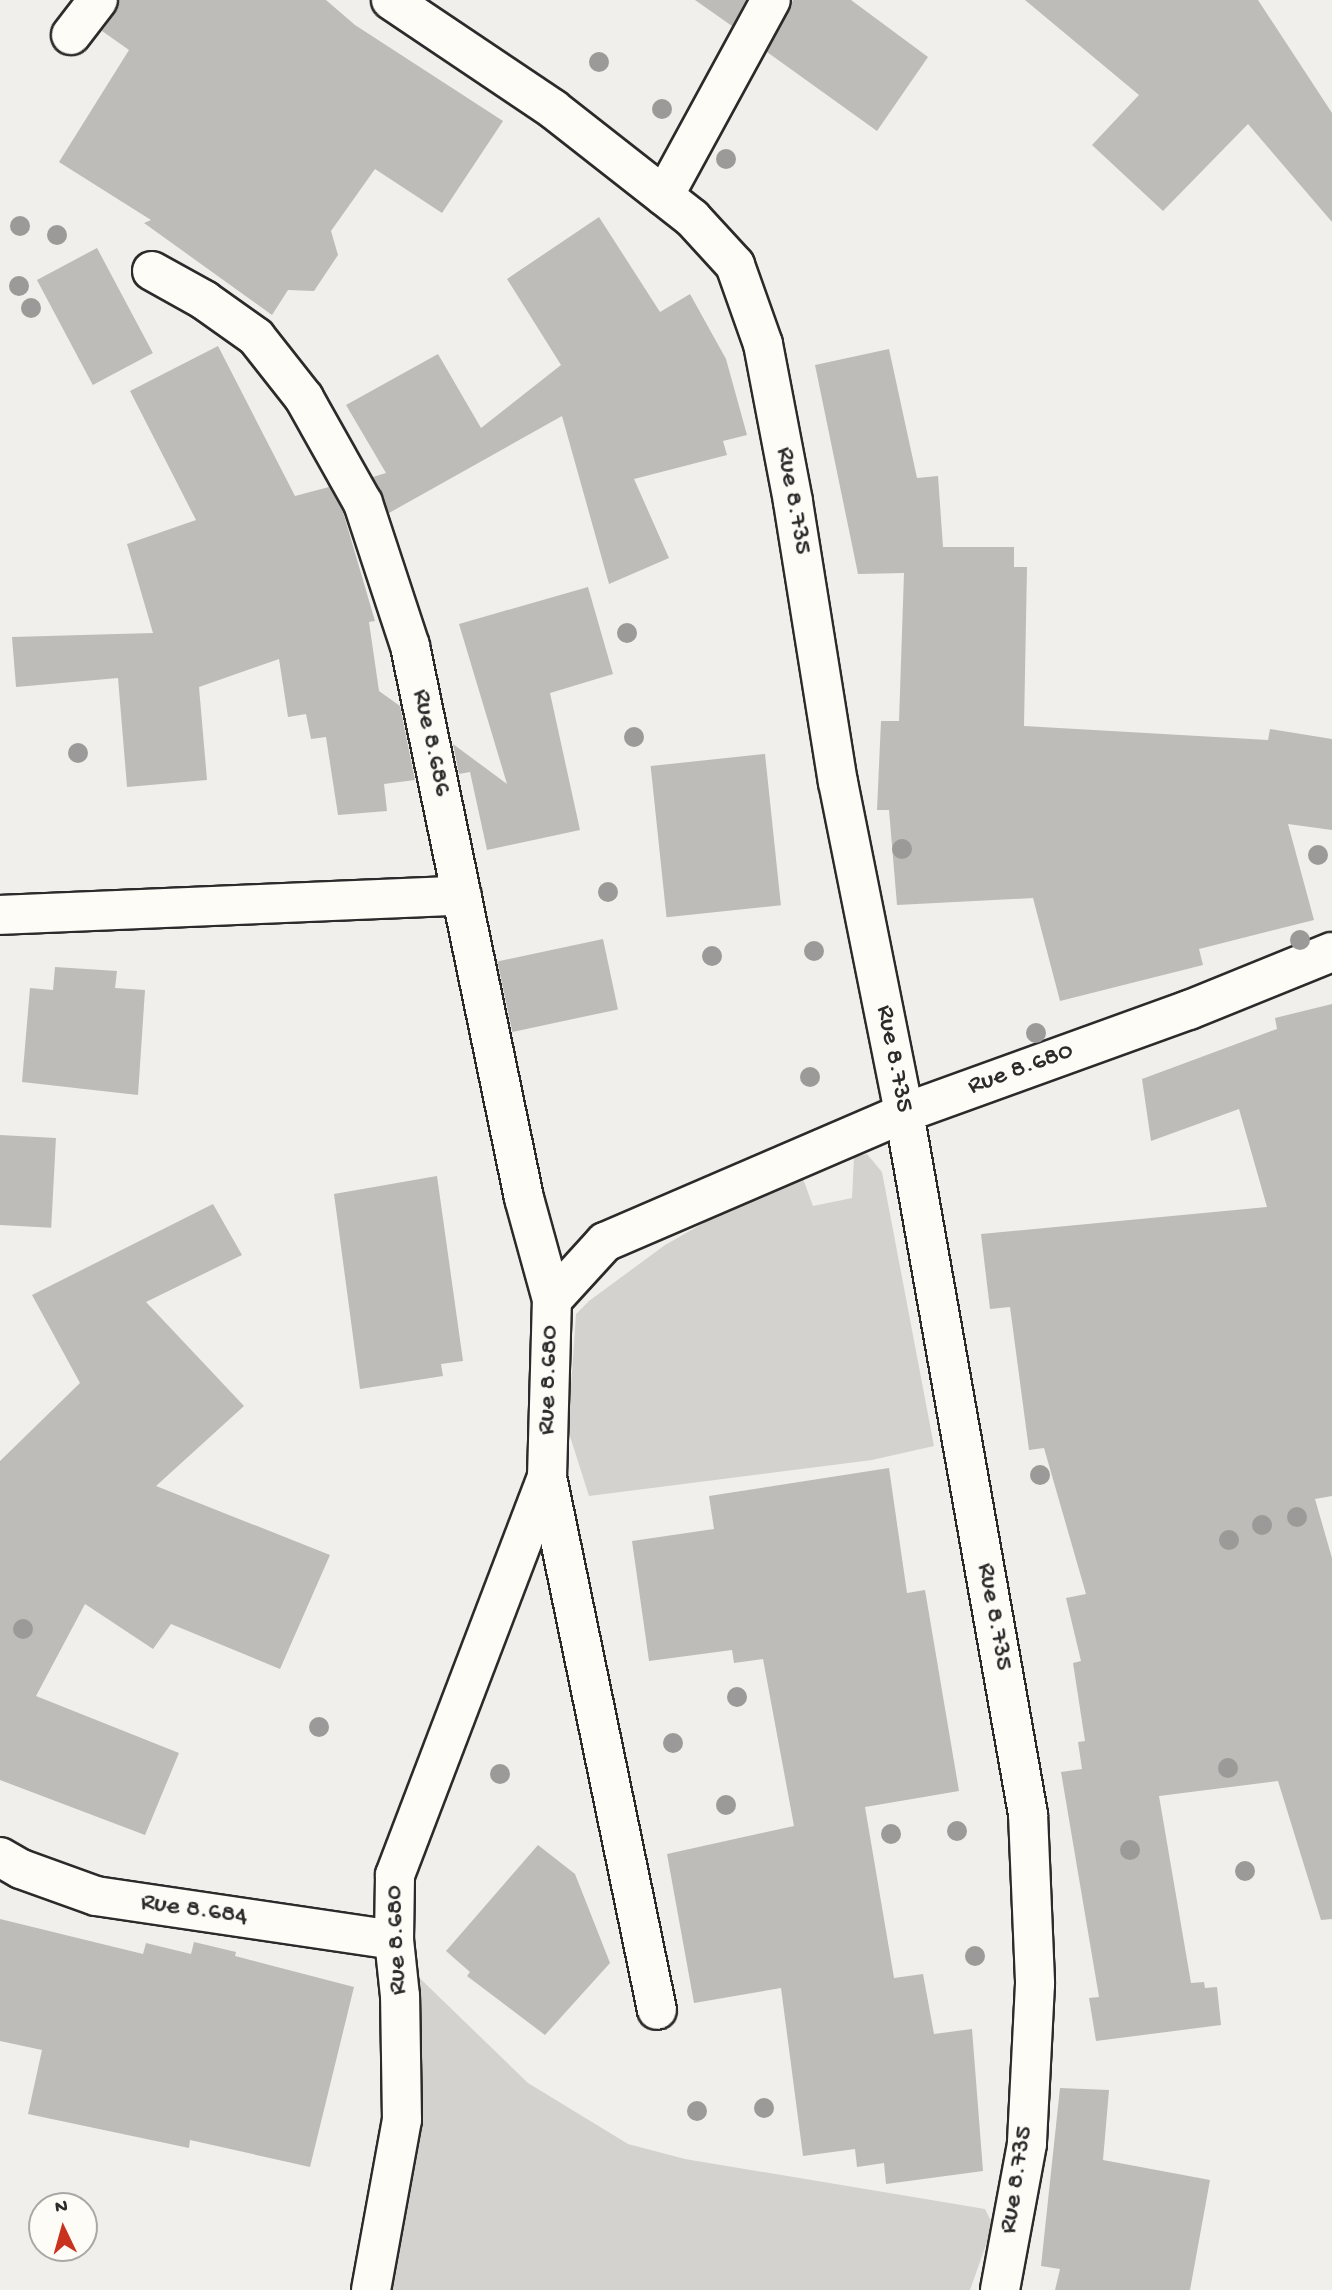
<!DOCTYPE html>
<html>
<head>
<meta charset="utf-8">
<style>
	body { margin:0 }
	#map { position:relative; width:1332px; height:2290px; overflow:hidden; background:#f0efeb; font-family:"Gochi Hand",sans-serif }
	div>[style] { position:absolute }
	.green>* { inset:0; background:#d3d2cf }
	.building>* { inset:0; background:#bdbcb8; transform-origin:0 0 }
	.roads { filter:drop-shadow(2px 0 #2b2b2b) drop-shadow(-2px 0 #2b2b2b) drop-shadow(0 2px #2b2b2b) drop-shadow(0 -2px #2b2b2b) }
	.street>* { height:38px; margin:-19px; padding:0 19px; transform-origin:19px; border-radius:19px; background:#fdfcf7 }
	.trees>* { width:20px; height:20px; margin:-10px; border-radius:50%; background:#9b9a98 }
	span { translate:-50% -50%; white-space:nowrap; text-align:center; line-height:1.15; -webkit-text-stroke:5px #fdfcf7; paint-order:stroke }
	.street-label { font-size:26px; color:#2b2b2b }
	.north { position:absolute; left:28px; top:2192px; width:70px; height:70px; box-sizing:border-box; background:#fdfcf7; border:2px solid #a9a8a5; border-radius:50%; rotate:355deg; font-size:19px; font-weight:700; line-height:28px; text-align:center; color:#2b2b2b }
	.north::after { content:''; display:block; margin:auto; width:24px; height:32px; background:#c8321e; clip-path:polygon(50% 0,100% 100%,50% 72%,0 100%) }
</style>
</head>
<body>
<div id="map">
	<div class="green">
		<div style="clip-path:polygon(867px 1154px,882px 1172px,934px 1446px,872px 1460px,589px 1496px,568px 1430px,576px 1314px,589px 1301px,665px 1245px,783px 1178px,802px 1176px,813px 1206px,852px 1198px,854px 1157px)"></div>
		<div style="clip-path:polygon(402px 1961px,528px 2083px,628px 2144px,685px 2159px,985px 2209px,993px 2225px,970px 2290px,360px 2290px,400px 2098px)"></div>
	</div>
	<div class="building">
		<div style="clip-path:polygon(119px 0,326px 0,355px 25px,503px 121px,442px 213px,375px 169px,331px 231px,338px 255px,314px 291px,288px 290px,272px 315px,144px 223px,151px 220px,59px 162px,129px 50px,102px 31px,115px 13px)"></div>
		<div style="clip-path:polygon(695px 0,746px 0,732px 26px)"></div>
		<div style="clip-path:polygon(793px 0,851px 0,928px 57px,877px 131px,767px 52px)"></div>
		<div style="clip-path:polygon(1025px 0,1258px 0,1332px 113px,1332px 222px,1248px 124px,1163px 211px,1092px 145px,1139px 95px)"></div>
		<div style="clip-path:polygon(599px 217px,660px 312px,690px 294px,726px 359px,747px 435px,723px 441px,727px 455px,634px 479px,669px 558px,609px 584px,562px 416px,389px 513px,373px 477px,386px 473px,346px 405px,438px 354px,481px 428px,561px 365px,507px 279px)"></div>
		<div style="left:97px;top:248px;width:119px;height:68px;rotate:62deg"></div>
		<div style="clip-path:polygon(218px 346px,295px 496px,329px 487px,343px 512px,375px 621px,369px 622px,379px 691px,400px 706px,415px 780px,384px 784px,387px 811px,338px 815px,326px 737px,311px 739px,306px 714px,288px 717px,279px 659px,199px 687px,207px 780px,127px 787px,118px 678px,16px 687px,12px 637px,153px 633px,127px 544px,196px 520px,130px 391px)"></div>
		<div style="clip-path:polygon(889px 349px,917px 478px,938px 476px,943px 547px,1014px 547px,1014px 567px,1027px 567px,1024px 726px,1268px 740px,1270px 729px,1332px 739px,1332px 830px,1288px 824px,1314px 920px,1199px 949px,1203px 965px,1060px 1001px,1033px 898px,897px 905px,889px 810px,877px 810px,881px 721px,899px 721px,904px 573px,858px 574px,815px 365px)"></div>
		<div style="clip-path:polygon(588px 587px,613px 674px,550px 693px,580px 830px,487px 850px,470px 772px,459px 774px,453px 744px,507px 784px,459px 624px)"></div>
		<div style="left:765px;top:754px;width:152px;height:115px;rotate:84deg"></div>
		<div style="left:603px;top:939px;width:72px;height:108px;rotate:78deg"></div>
		<div style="clip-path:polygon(55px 967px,117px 971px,115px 988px,145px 990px,138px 1095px,22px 1082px,30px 988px,53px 990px)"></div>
		<div style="clip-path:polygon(1332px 1004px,1332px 1496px,1315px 1499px,1332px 1558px,1332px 1919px,1321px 1920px,1278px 1781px,1159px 1796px,1191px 1983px,1204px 1982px,1205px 1988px,1217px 1987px,1221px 2025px,1096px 2041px,1089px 1998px,1099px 1997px,1061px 1772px,1082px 1769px,1078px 1742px,1085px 1741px,1073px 1663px,1081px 1661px,1066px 1598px,1086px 1594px,1044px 1448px,1029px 1450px,1010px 1307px,990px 1309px,981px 1234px,1267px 1207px,1239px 1109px,1151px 1141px,1142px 1079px,1277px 1029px,1275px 1018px)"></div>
		<div style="left:0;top:1135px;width:56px;height:90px;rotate:3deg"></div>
		<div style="clip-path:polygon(437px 1176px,463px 1361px,441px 1364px,443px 1376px,360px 1389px,334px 1194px)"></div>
		<div style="clip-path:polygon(213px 1204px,242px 1255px,146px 1302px,244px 1406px,156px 1486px,330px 1555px,280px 1669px,171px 1624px,153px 1649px,85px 1604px,36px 1696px,179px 1753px,145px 1835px,0 1780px,0 1461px,80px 1383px,32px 1295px)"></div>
		<div style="clip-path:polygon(889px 1468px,907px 1593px,925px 1590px,959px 1791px,865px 1807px,894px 1978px,923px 1974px,934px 2034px,972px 2029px,983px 2171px,886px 2184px,884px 2163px,857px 2167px,855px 2149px,803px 2156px,781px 1988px,694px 2003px,667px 1854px,794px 1826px,763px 1659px,734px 1663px,732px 1650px,649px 1661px,632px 1541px,714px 1529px,709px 1496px)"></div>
		<div style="clip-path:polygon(538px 1845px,575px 1874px,610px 1963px,545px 2035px,467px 1976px,470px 1972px,446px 1951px)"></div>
		<div style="clip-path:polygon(0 1919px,143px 1954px,146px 1943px,191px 1954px,194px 1942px,236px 1952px,235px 1956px,354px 1987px,310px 2167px,190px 2140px,189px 2148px,28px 2114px,42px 2050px,0 2041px)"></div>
		<div style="clip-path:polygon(1060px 2088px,1109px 2090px,1103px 2160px,1210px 2180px,1190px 2290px,1055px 2290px,1060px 2269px,1041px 2266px)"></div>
	</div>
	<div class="roads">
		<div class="street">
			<div style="left:391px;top:0;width:195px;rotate:33.9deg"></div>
			<div style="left:553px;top:109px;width:177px;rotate:38.1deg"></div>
			<div style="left:692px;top:218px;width:64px;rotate:47.5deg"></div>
			<div style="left:735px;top:265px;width:84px;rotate:70.5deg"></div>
			<div style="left:763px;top:344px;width:161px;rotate:79.2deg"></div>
			<div style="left:793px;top:502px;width:284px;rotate:80.9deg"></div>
			<div style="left:838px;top:782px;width:338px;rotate:78.7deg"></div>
			<div style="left:904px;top:1113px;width:712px;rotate:79.97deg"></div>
			<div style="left:1028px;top:1814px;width:170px;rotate:87.6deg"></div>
			<div style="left:1035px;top:1984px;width:160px;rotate:92.9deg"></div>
			<div style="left:1027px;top:2144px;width:148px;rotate:100.5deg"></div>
			<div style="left:71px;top:35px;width:44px;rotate:-52.4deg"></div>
			<div style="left:664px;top:196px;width:223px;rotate:-61.4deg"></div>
			<div style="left:152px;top:271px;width:60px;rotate:29.1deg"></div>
			<div style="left:204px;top:300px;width:64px;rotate:35.4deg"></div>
			<div style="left:256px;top:337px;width:78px;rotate:51.8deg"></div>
			<div style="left:304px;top:398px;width:120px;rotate:60.7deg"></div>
			<div style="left:363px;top:503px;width:151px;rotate:71.8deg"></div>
			<div style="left:410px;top:646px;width:564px;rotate:78.33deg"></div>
			<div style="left:524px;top:1198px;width:106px;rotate:74.6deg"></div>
			<div style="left:0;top:915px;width:462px;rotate:-2.4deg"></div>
			<div style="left:547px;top:1477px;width:544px;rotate:78.34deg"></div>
			<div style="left:0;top:1857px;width:24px;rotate:30deg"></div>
			<div style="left:21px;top:1869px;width:80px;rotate:19.8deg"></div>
			<div style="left:96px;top:1896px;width:301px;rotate:8.4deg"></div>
			<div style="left:371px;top:2290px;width:173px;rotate:-79.7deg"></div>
			<div style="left:402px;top:2120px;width:124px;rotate:-90.9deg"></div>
			<div style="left:400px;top:1996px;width:56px;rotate:-96.1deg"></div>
			<div style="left:394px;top:1940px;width:65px;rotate:-89.1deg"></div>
			<div style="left:395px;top:1875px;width:426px;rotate:-69.1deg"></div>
			<div style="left:547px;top:1477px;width:177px;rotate:-88.4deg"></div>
			<div style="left:552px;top:1300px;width:79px;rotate:-47.6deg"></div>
			<div style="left:605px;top:1242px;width:326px;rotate:-23.3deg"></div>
			<div style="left:904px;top:1113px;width:303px;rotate:-19.9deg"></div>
			<div style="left:1189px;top:1010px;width:154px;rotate:-22.1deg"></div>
		</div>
	</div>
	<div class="trees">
		<div style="left:599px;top:62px"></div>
		<div style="left:662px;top:109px"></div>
		<div style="left:726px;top:159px"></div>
		<div style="left:20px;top:226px"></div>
		<div style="left:57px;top:235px"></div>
		<div style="left:19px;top:286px"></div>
		<div style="left:31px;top:308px"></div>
		<div style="left:627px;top:633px"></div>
		<div style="left:634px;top:737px"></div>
		<div style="left:78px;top:753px"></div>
		<div style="left:902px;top:849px"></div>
		<div style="left:1318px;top:855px"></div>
		<div style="left:608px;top:892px"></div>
		<div style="left:1300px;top:940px"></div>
		<div style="left:814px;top:951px"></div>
		<div style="left:712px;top:956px"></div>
		<div style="left:1036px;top:1033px"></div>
		<div style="left:810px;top:1077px"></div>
		<div style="left:1040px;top:1475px"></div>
		<div style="left:1297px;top:1517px"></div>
		<div style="left:1262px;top:1525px"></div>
		<div style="left:1229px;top:1540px"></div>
		<div style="left:23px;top:1629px"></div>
		<div style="left:737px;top:1697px"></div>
		<div style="left:319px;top:1727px"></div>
		<div style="left:673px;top:1743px"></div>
		<div style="left:1228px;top:1768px"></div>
		<div style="left:500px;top:1774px"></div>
		<div style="left:726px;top:1805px"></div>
		<div style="left:957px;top:1831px"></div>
		<div style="left:891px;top:1834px"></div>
		<div style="left:1130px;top:1850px"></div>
		<div style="left:1245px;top:1871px"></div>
		<div style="left:975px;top:1956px"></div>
		<div style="left:764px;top:2108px"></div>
		<div style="left:697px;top:2111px"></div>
	</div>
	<div class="street-label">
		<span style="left:792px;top:501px;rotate:80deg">Rue 8.735</span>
		<span style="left:430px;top:743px;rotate:78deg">Rue 8.686</span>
		<span style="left:893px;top:1059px;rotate:79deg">Rue 8.735</span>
		<span style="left:1021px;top:1070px;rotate:-20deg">Rue 8.680</span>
		<span style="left:550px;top:1380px;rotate:-88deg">Rue 8.680</span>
		<span style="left:993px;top:1617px;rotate:80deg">Rue 8.735</span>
		<span style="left:194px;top:1911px;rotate:8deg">Rue 8.684</span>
		<span style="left:398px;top:1940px;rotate:-92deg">Rue 8.680</span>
		<span style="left:1018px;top:2180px;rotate:-81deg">Rue 8.735</span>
	</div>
	<div class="north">N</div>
</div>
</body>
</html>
